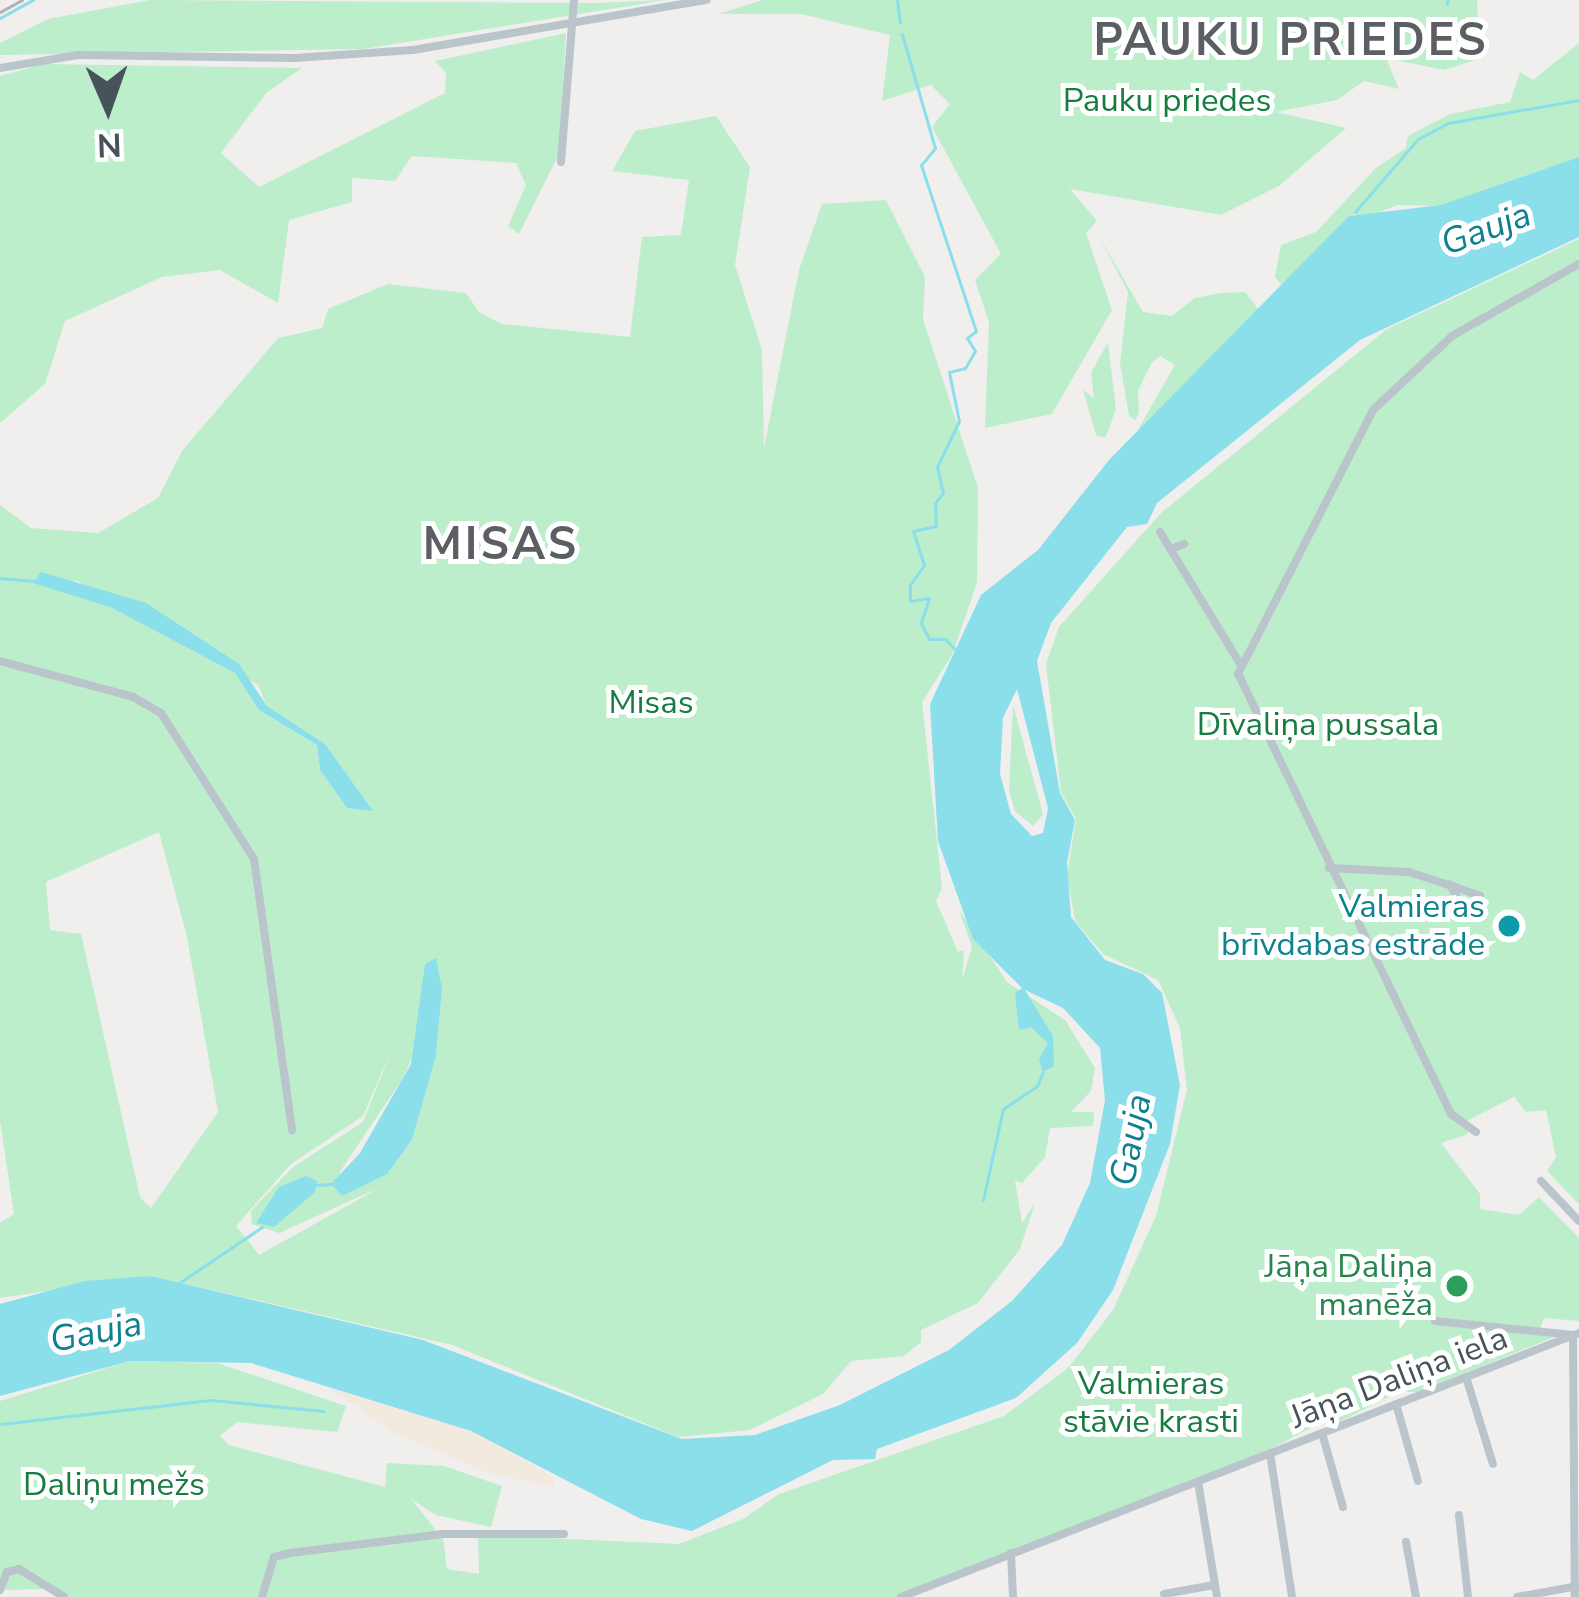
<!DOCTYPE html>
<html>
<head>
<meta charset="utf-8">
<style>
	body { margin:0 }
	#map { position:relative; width:1579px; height:1597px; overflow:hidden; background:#f1eeee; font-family:"Nunito Sans",sans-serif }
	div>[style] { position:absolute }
	.green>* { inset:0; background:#bceecb }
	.sand>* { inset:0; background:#f2eade }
	.water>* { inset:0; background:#8adfeb }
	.stream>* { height:3px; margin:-1.5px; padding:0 1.5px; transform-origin:1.5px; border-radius:1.5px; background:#8adfeb }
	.minor>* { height:8px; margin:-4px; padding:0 4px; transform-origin:4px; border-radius:4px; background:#b9c4cb }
	.rail>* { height:3px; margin:-1.5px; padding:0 1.5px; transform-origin:1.5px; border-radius:1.5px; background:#b0b4b8 }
	.dots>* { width:33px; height:33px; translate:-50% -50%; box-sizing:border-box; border:6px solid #fff; border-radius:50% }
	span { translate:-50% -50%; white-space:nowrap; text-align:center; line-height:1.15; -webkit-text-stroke:10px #fff; paint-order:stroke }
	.park-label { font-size:33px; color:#177c41 }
	.culture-label { font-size:33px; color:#0d838f }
	.right { translate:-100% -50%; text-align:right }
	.leisure-label { font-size:33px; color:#27864d }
	.street-label { font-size:33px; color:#46535b }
	.water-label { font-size:36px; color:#0e8090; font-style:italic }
	.district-label { font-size:45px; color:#5b5f63; font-weight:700; letter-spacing:3px }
	.north { position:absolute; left:48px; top:48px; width:120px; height:120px; -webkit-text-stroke:9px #fff; paint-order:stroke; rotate:178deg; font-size:33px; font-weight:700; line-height:48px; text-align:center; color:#46535b }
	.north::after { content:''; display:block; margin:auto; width:42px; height:54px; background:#46535b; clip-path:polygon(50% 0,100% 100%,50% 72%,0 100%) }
</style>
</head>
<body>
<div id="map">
	<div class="green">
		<div style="clip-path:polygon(150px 0,595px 3px,666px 0,363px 49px,0 55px,0 43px,48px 19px)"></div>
		<div style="clip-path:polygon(762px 0,1477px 0,1479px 59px,1444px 70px,1386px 58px,1399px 89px,1364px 81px,1337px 100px,1276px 112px,1346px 128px,1279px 186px,1221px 215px,1070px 189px,1097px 221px,1086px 233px,1112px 310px,1052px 414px,985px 428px,989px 322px,975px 280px,1001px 254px,932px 127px,950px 104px,931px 85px,882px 101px,890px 35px,801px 14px,719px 14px)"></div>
		<div style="clip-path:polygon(566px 33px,559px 154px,519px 234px,508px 226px,526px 185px,516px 163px,412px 156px,395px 181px,352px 178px,352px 202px,289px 220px,278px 303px,220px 270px,162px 277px,65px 321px,45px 384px,0 423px,0 76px,44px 64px,302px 68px,267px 92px,221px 153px,259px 187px,445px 93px,446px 73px,435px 61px)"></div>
		<div style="clip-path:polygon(1579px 43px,1579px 157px,1441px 206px,1397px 205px,1358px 221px,1355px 213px,1282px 285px,1275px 277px,1281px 245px,1316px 232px,1376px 168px,1406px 148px,1408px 136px,1450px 114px,1510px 102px,1520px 72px,1533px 80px)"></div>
		<div style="clip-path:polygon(evenodd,716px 116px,750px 167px,735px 265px,762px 350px,764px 448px,799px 270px,822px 204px,886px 200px,925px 277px,923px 319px,978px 488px,977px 583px,952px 655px,922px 702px,942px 888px,936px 901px,958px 952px,964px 950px,962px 980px,972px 947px,959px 910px,1007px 982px,1065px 1020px,1095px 1068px,1091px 1091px,1071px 1112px,1094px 1112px,1093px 1126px,1050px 1128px,1045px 1157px,1022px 1183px,1015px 1180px,1022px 1223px,1035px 1203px,1020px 1249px,978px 1303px,921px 1330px,921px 1342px,904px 1356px,851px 1361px,823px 1394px,750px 1430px,678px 1437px,452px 1345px,151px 1276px,0 1298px,0 1223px,14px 1214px,0 1121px,0 505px,31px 528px,98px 533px,158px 498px,182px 451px,278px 338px,322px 328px,328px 309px,388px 284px,466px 293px,479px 312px,502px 324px,630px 337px,642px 237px,681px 235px,689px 180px,612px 171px,635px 131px,716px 116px,77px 581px,258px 685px,267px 706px,325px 744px,347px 808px,320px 770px,317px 745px,259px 710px,235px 673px,110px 607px,33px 582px,77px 581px,716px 116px,159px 832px,187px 937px,218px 1112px,151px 1208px,140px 1197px,81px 934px,50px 930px,46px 882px,159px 832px,716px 116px,442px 989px,436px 1056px,412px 1140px,387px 1174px,370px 1180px,339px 1173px,403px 1078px,442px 989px,716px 116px,394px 1044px,363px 1122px,293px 1167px,251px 1211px,252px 1224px,279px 1233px,381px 1187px,259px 1255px,236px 1226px,291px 1164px,363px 1116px,394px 1044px)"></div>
		<div style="clip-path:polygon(1098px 235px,1143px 312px,1172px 316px,1195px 298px,1221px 293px,1245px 292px,1259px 310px,1136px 433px,1175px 365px,1160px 356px,1152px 362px,1138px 391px,1139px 413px,1135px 420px,1129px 416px,1120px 363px,1128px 292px)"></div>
		<div style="clip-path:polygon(1579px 239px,1579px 1204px,1547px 1171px,1556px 1157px,1546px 1110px,1526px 1112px,1514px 1097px,1465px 1122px,1468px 1134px,1441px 1143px,1480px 1194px,1480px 1209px,1519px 1215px,1539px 1197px,1579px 1238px,1579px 1321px,1544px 1318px,1540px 1329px,1559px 1335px,1418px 1392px,1398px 1392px,1333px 1425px,1324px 1421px,1238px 1466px,901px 1597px,70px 1597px,53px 1589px,0 1590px,0 1401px,130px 1361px,217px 1363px,346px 1406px,337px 1432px,237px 1422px,220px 1436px,229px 1445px,385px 1487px,387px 1463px,444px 1466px,502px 1486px,491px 1527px,436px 1515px,411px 1499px,443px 1539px,447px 1569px,479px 1574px,478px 1535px,679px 1544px,743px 1519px,779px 1494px,1004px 1416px,1068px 1368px,1113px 1310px,1156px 1216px,1187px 1090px,1180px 1028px,1158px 980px,1103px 954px,1075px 921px,1067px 875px,1076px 819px,1061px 792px,1046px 664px,1059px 627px,1161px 513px,1387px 329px)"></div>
		<div style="clip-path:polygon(1108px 342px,1116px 410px,1105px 438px,1096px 435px,1083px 390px,1094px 398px,1091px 373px)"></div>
		<div style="clip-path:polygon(1013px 705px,1043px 814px,1033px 826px,1015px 811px,1009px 791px)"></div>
	</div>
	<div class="sand">
		<div style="clip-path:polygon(331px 1389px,471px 1431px,554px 1477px,554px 1488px,489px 1473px,392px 1432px)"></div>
	</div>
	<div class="water">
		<div style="clip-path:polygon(evenodd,1579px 157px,1579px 237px,1360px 340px,1157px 503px,1147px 524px,1127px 527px,1051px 623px,1037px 661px,1060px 793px,1075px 820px,1067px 863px,1071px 917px,1105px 960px,1143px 974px,1162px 993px,1180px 1085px,1170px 1144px,1113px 1290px,1077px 1343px,1016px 1398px,877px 1449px,875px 1459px,833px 1460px,692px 1531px,641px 1519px,471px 1431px,251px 1363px,130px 1361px,0 1396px,0 1304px,85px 1281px,151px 1276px,423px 1340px,682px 1439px,755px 1435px,840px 1405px,949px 1350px,1012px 1301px,1062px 1245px,1090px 1183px,1105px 1100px,1100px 1048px,1063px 1008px,1025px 990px,1053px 1036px,1054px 1066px,1043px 1072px,1039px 1059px,1048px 1043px,1031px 1027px,1019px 1030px,1015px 993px,1022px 988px,973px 939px,938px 841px,930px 704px,981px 595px,1038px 550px,1109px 460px,1349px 216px,1441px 205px,1579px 157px,1017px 689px,1048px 808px,1043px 833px,1032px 836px,1011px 814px,1000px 774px,1003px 718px,1017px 689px)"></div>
		<div style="clip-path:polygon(41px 572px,146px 603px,239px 664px,267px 706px,325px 744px,373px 811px,347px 808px,320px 770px,317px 745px,259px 710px,235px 673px,110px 607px,33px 583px)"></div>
		<div style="clip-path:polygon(436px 958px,442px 989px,436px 1056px,412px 1140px,387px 1174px,342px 1196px,331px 1184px,360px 1153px,411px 1064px,425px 964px)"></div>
		<div style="clip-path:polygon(306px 1176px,317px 1181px,315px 1192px,274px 1227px,256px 1223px,279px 1187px)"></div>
	</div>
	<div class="stream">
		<div style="left:897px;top:0;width:23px;rotate:83deg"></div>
		<div style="left:1447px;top:4px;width:4px;rotate:-76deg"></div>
		<div style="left:0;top:18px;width:38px;rotate:-29deg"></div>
		<div style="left:902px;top:34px;width:119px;rotate:73.9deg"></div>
		<div style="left:935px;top:148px;width:22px;rotate:129deg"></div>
		<div style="left:921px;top:165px;width:175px;rotate:71.7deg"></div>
		<div style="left:976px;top:331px;width:11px;rotate:142deg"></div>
		<div style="left:967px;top:338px;width:15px;rotate:58deg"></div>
		<div style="left:975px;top:351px;width:20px;rotate:120deg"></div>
		<div style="left:965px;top:368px;width:16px;rotate:166deg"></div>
		<div style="left:949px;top:372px;width:50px;rotate:78.5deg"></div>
		<div style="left:959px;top:421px;width:51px;rotate:115.6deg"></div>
		<div style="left:937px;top:467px;width:27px;rotate:77deg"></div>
		<div style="left:943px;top:493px;width:13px;rotate:129deg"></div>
		<div style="left:935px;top:503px;width:23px;rotate:88deg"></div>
		<div style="left:936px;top:526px;width:24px;rotate:168deg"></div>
		<div style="left:913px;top:531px;width:36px;rotate:72deg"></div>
		<div style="left:924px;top:565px;width:24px;rotate:125deg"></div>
		<div style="left:910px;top:585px;width:16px;rotate:90deg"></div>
		<div style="left:910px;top:601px;width:19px;rotate:-9deg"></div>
		<div style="left:929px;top:598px;width:26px;rotate:108deg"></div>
		<div style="left:921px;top:623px;width:18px;rotate:63deg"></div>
		<div style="left:929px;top:639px;width:16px"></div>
		<div style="left:945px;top:639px;width:23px;rotate:45deg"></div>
		<div style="left:1355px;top:212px;width:96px;rotate:-49.2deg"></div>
		<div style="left:1418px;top:139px;width:34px;rotate:-28deg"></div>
		<div style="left:1448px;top:123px;width:133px;rotate:-10deg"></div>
		<div style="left:0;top:578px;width:34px;rotate:5deg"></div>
		<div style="left:315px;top:1185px;width:16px;rotate:-4deg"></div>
		<div style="left:983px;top:1200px;width:93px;rotate:-77.6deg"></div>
		<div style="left:1003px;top:1109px;width:41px;rotate:-34.1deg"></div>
		<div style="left:1037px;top:1086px;width:15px;rotate:-67deg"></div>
		<div style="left:179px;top:1283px;width:100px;rotate:-34deg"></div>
		<div style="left:0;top:1424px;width:212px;rotate:-6.5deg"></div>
		<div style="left:211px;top:1400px;width:113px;rotate:5.6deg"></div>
	</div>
	<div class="minor">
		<div style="left:0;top:68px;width:79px;rotate:-9.5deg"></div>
		<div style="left:78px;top:55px;width:217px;rotate:0.8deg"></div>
		<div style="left:295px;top:58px;width:118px;rotate:-3.9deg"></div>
		<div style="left:413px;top:50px;width:298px;rotate:-9.7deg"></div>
		<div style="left:561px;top:162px;width:163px;rotate:-85.4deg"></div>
		<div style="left:1160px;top:532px;width:156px;rotate:58.7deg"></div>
		<div style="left:1171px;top:549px;width:14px;rotate:-21deg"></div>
		<div style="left:0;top:661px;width:138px;rotate:15.1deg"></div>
		<div style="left:133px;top:697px;width:32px;rotate:30deg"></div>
		<div style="left:161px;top:713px;width:173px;rotate:57.5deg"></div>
		<div style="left:254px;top:859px;width:274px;rotate:82deg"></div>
		<div style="left:1329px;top:868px;width:80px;rotate:2.9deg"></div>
		<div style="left:1409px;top:872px;width:39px;rotate:18deg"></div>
		<div style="left:1446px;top:884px;width:4px;rotate:14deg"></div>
		<div style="left:1450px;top:885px;width:32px;rotate:20deg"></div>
		<div style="left:1480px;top:896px;width:7px;rotate:106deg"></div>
		<div style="left:1478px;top:903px;width:16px;rotate:165deg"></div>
		<div style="left:1463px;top:907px;width:26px;rotate:-121deg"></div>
		<div style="left:1476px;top:1132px;width:31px;rotate:-144deg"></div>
		<div style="left:1451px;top:1114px;width:489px;rotate:-115.8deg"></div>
		<div style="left:1238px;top:674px;width:297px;rotate:-62.9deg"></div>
		<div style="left:1373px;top:410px;width:108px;rotate:-43.1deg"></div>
		<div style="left:1452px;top:336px;width:146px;rotate:-29.6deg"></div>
		<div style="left:1541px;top:1181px;width:55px;rotate:46.5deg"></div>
		<div style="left:1435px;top:1321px;width:139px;rotate:5.8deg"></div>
		<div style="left:1573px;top:1335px;width:262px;rotate:89.6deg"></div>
		<div style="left:1466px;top:1377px;width:91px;rotate:72.8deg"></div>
		<div style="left:1396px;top:1404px;width:80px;rotate:74.1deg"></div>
		<div style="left:1322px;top:1433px;width:77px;rotate:74.2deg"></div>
		<div style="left:1270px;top:1453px;width:146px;rotate:81.3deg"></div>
		<div style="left:1198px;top:1482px;width:117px;rotate:80.6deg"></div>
		<div style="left:1459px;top:1515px;width:82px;rotate:83.7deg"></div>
		<div style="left:1406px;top:1542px;width:56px;rotate:79.7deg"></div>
		<div style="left:1011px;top:1553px;width:44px;rotate:87.4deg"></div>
		<div style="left:0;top:1590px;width:19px;rotate:-69deg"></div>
		<div style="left:7px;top:1572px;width:12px;rotate:-14deg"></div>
		<div style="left:19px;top:1569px;width:53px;rotate:31.9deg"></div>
		<div style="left:1164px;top:1594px;width:51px;rotate:-10.2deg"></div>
		<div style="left:262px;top:1597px;width:42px;rotate:-73.3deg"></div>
		<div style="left:274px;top:1557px;width:16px;rotate:-14deg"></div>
		<div style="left:290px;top:1553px;width:154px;rotate:-7.1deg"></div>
		<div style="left:443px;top:1534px;width:121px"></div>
		<div style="left:901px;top:1597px;width:728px;rotate:-21.27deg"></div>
		<div style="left:1517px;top:1597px;width:62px;rotate:-10.2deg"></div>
	</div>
	<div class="rail">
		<div style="left:0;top:12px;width:25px;rotate:-29deg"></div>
	</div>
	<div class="dots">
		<div style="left:1509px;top:926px;background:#0f9aa8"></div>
		<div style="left:1457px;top:1286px;background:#2e9e5b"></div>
	</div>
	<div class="park-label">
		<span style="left:1167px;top:101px">Pauku priedes</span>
		<span style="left:651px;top:703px">Misas</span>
		<span style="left:1318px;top:725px">Dīvaliņa pussala</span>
		<span style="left:1151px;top:1403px">Valmieras<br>stāvie krasti</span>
		<span style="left:114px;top:1485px">Daliņu mežs</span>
	</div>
	<div class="culture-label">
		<span class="right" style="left:1485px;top:926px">Valmieras<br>brīvdabas estrāde</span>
	</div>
	<div class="leisure-label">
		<span class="right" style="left:1433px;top:1286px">Jāņa Daliņa<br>manēža</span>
	</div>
	<div class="street-label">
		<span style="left:1399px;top:1378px;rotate:-21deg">Jāņa Daliņa iela</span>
	</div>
	<div class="water-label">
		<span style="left:1486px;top:229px;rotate:-20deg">Gauja</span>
		<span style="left:1131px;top:1140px;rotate:-79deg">Gauja</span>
		<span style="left:96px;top:1332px;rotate:-11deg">Gauja</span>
	</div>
	<div class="district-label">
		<span style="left:1291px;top:41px">PAUKU PRIEDES</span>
		<span style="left:501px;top:545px">MISAS</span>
	</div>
	<div class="north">N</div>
</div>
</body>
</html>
